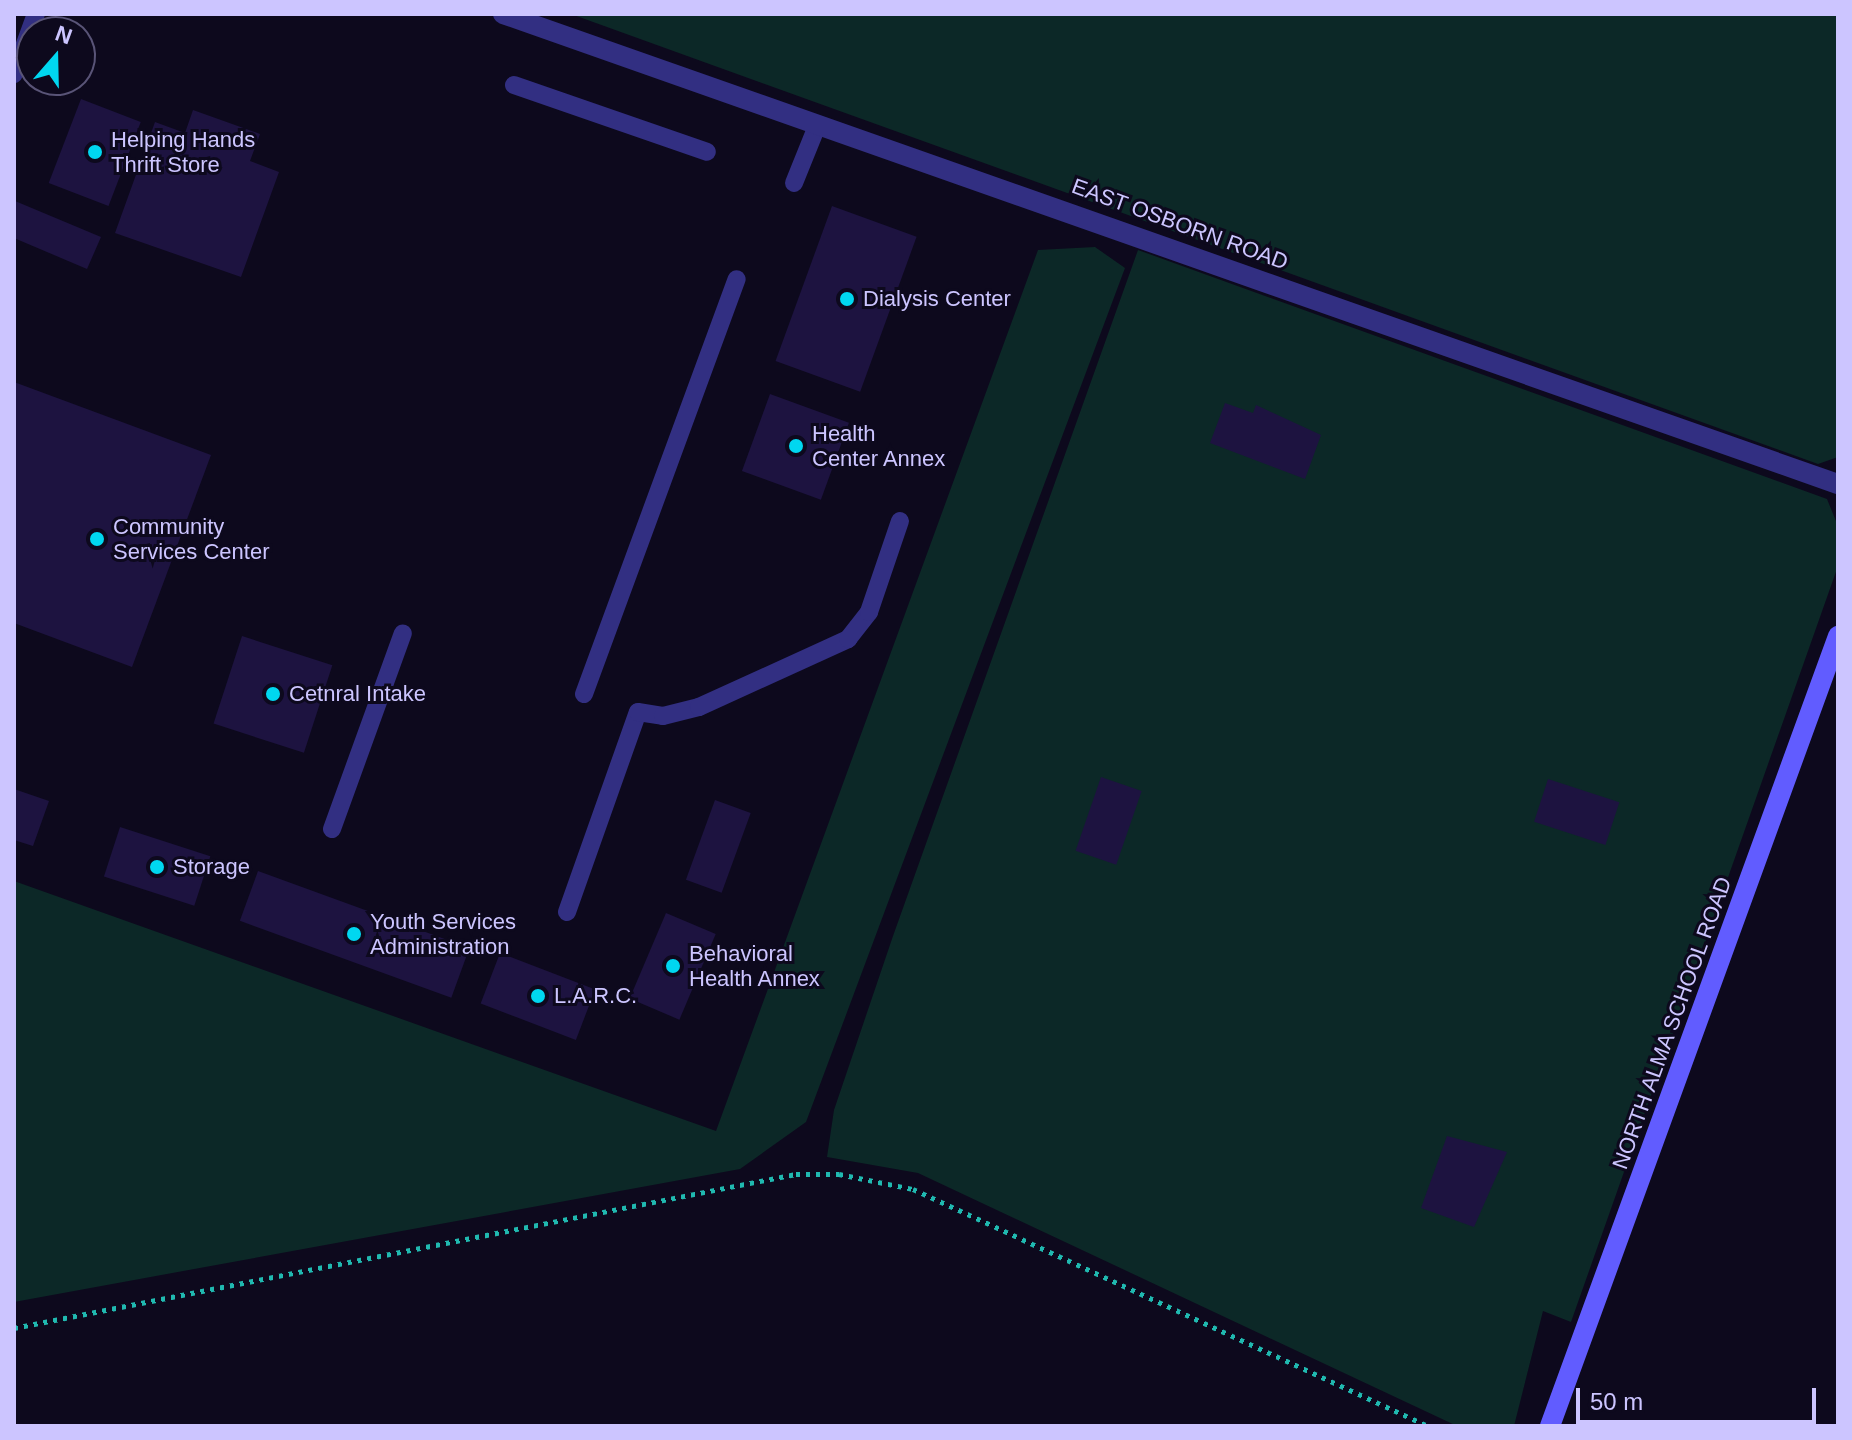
<!DOCTYPE html>
<html>
<head>
<meta charset="utf-8">
<style>
	body { margin:0 }
	#map { position:relative; width:1852px; height:1440px; overflow:hidden; background:#0d091d; font-family:Helvetica,sans-serif }
	div>[style] { position:absolute }
	.green>* { inset:0; background:#0c2827 }
	.building>* { inset:0; background:#1d1340; transform-origin:0 0 }
	.path>* { height:5px; margin-top:-2.5px; transform-origin:0; background:repeating-linear-gradient(90deg,#20b9b0 0 4px,transparent 0 10px) }
	.lane>* { height:18px; margin:-9px; padding:0 9px; transform-origin:9px; border-radius:9px; background:#322f82 }
	.street>* { height:20px; margin:-10px; padding:0 10px; transform-origin:10px; border-radius:10px; background:#322f82 }
	.secondary>* { height:20px; margin:-10px; padding:0 10px; transform-origin:10px; border-radius:10px; background:#615cff }
	.dots>* { width:22px; height:22px; translate:-50% -50%; box-sizing:border-box; border:4px solid #0d091d; border-radius:50% }
	span { translate:-50% -50%; white-space:nowrap; text-align:center; line-height:1.15; -webkit-text-stroke:6px #0d091d; paint-order:stroke }
	.poi-label { font-size:22px; color:#ccc5ff }
	.left { translate:0 -50%; text-align:left }
	.street-label { font-size:22px; color:#ccc5ff }
	.frame { position:absolute; inset:0; border:16px solid #ccc5ff; pointer-events:none }
	.north { position:absolute; left:16px; top:16px; width:80px; height:80px; box-sizing:border-box; background:#0d091d; border:2px solid #595477; border-radius:50%; rotate:20deg; font-size:22px; font-weight:700; line-height:32px; text-align:center; color:#ccc5ff }
	.north::after { content:''; display:block; margin:auto; width:28px; height:36px; background:#00d7f0; clip-path:polygon(50% 0,100% 100%,50% 72%,0 100%) }
	.scale { position:absolute; left:1576px; top:1388px; width:240px; height:36px; box-sizing:border-box; border:4px solid #ccc5ff; border-top:0; padding-left:10px; font-size:24px; line-height:28px; white-space:nowrap; color:#ccc5ff; -webkit-text-stroke:6px #0d091d; paint-order:stroke }
</style>
</head>
<body>
<div id="map">
	<div class="green">
		<div style="clip-path:polygon(571px 14px,1838px 14px,1838px 457px,1818px 464px)"></div>
		<div style="clip-path:polygon(1095px 247px,1125px 268px,806px 1122px,740px 1169px,14px 1302px,14px 881px,716px 1131px,1038px 250px)"></div>
		<div style="clip-path:polygon(1138px 250px,1827px 499px,1838px 526px,1838px 566px,1571px 1322px,1543px 1311px,1514px 1426px,1457px 1426px,918px 1173px,827px 1157px,834px 1110px,893px 936px)"></div>
	</div>
	<div class="building">
		<div style="left:81px;top:99px;width:64px;height:90px;rotate:21deg"></div>
		<div style="clip-path:polygon(193px 110px,260px 134px,250px 161px,279px 172px,241px 277px,115px 233px,155px 122px,185px 133px)"></div>
		<div style="clip-path:polygon(15px 201px,101px 237px,87px 269px,14px 238px)"></div>
		<div style="left:832px;top:206px;width:90px;height:165px;rotate:20deg"></div>
		<div style="clip-path:polygon(14px 382px,211px 455px,132px 667px,14px 623px)"></div>
		<div style="left:770px;top:394px;width:84px;height:82px;rotate:20deg"></div>
		<div style="clip-path:polygon(1225px 403px,1253px 413px,1256px 405px,1321px 435px,1305px 479px,1210px 443px)"></div>
		<div style="left:242px;top:636px;width:95px;height:92px;rotate:18deg"></div>
		<div style="left:1101px;top:777px;width:43px;height:78px;rotate:19deg"></div>
		<div style="left:1548px;top:779px;width:75px;height:45px;rotate:18deg"></div>
		<div style="clip-path:polygon(14px 789px,49px 801px,33px 846px,14px 840px)"></div>
		<div style="left:715px;top:800px;width:38px;height:85px;rotate:20deg"></div>
		<div style="left:120px;top:827px;width:95px;height:52px;rotate:18deg"></div>
		<div style="left:258px;top:871px;width:225px;height:53px;rotate:20deg"></div>
		<div style="left:666px;top:913px;width:54px;height:93px;rotate:23deg"></div>
		<div style="left:500px;top:953px;width:102px;height:54px;rotate:21deg"></div>
		<div style="clip-path:polygon(1447px 1136px,1507px 1152px,1474px 1227px,1421px 1208px)"></div>
	</div>
	<div class="path">
		<div style="left:14px;top:1328px;width:797px;rotate:-11.14deg"></div>
		<div style="left:796px;top:1174px;width:43px"></div>
		<div style="left:839px;top:1174px;width:76px;rotate:11.5deg"></div>
		<div style="left:913px;top:1189px;width:567px;rotate:24.71deg"></div>
	</div>
	<div class="lane">
		<div style="left:14px;top:74px;width:64px;rotate:-69.9deg"></div>
		<div style="left:514px;top:85px;width:204px;rotate:19.1deg"></div>
		<div style="left:794px;top:183px;width:61px;rotate:-68deg"></div>
		<div style="left:584px;top:694px;width:442px;rotate:-69.8deg"></div>
		<div style="left:332px;top:829px;width:208px;rotate:-70.1deg"></div>
		<div style="left:567px;top:912px;width:212px;rotate:-70.5deg"></div>
		<div style="left:638px;top:712px;width:25px;rotate:9deg"></div>
		<div style="left:663px;top:716px;width:37px;rotate:-14deg"></div>
		<div style="left:699px;top:707px;width:164px;rotate:-24.5deg"></div>
		<div style="left:848px;top:639px;width:34px;rotate:-52deg"></div>
		<div style="left:869px;top:612px;width:96px;rotate:-71.2deg"></div>
	</div>
	<div class="street">
		<div style="left:503px;top:14px;width:1415px;rotate:19.4deg"></div>
	</div>
	<div class="secondary">
		<div style="left:1550px;top:1426px;width:841px;rotate:-69.97deg"></div>
	</div>
	<div class="dots">
		<div style="left:95px;top:152px;background:#00d7f0"></div>
		<div style="left:847px;top:299px;background:#00d7f0"></div>
		<div style="left:796px;top:446px;background:#00d7f0"></div>
		<div style="left:97px;top:539px;background:#00d7f0"></div>
		<div style="left:273px;top:694px;background:#00d7f0"></div>
		<div style="left:157px;top:867px;background:#00d7f0"></div>
		<div style="left:354px;top:934px;background:#00d7f0"></div>
		<div style="left:673px;top:966px;background:#00d7f0"></div>
		<div style="left:538px;top:996px;background:#00d7f0"></div>
	</div>
	<div class="poi-label">
		<span class="left" style="left:111px;top:152px">Helping Hands<br>Thrift Store</span>
		<span class="left" style="left:863px;top:299px">Dialysis Center</span>
		<span class="left" style="left:812px;top:446px">Health<br>Center Annex</span>
		<span class="left" style="left:113px;top:539px">Community<br>Services Center</span>
		<span class="left" style="left:289px;top:694px">Cetnral Intake</span>
		<span class="left" style="left:173px;top:867px">Storage</span>
		<span class="left" style="left:370px;top:934px">Youth Services<br>Administration</span>
		<span class="left" style="left:689px;top:966px">Behavioral<br>Health Annex</span>
		<span class="left" style="left:554px;top:996px">L.A.R.C.</span>
	</div>
	<div class="street-label">
		<span style="left:1180px;top:224px;rotate:20deg">EAST OSBORN ROAD</span>
		<span style="left:1672px;top:1023px;rotate:-70deg">NORTH ALMA SCHOOL ROAD</span>
	</div>
	<div class="frame"></div>
	<div class="north">N</div>
	<div class="scale">50 m</div>
</div>
</body>
</html>
